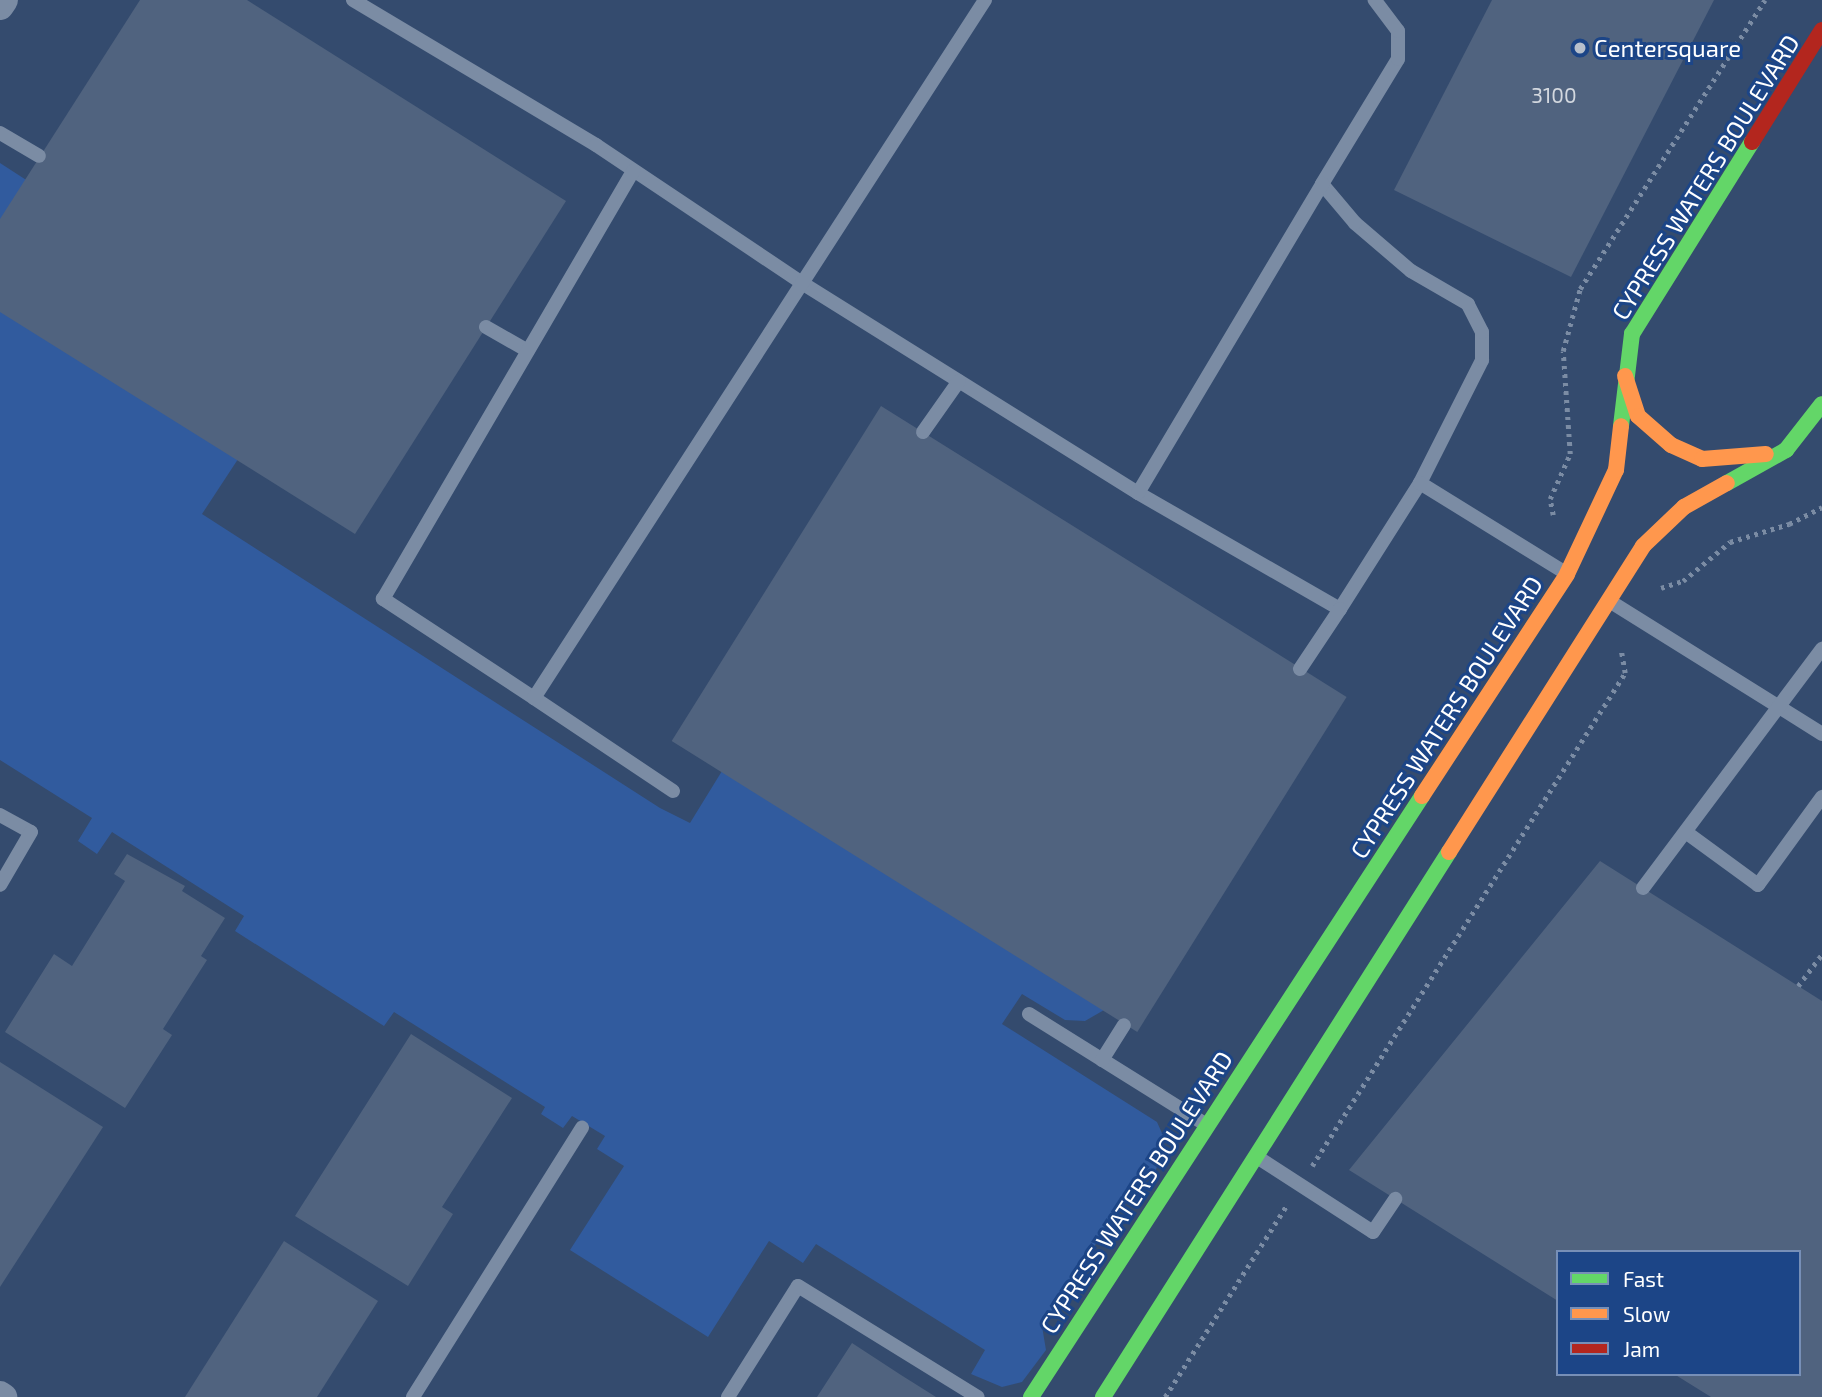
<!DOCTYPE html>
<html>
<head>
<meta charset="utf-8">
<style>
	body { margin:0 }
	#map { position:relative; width:1822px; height:1397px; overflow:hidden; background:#344b6e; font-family:"Exo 2",sans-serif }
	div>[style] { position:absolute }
	.green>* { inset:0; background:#315b9e }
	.building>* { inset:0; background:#50637f; transform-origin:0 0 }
	.path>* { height:4.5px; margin-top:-2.25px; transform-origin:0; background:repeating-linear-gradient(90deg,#7b8ca4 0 3.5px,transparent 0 8.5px) }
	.lane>* { height:14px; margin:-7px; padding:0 7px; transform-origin:7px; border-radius:7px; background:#7b8ca4 }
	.street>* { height:28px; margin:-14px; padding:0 14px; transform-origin:14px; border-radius:14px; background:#7b8ca4 }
	.fast>* { height:16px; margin:-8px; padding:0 8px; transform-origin:8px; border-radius:8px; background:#63d668 }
	.slow>* { height:16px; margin:-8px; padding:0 8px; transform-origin:8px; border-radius:8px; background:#ff974d }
	.jam>* { height:16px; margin:-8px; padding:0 8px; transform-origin:8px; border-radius:8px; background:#b3261e }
	.dots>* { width:19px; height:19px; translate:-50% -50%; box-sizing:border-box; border:4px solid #1c4587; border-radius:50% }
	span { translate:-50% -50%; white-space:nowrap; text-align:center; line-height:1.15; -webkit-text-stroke:6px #1c4587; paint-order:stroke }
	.number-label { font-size:21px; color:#d3d8df }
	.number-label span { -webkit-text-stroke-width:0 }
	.poi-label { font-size:24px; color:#fff }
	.left { translate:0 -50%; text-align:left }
	.street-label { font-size:24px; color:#fff }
	.legend { position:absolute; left:1556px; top:1250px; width:245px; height:126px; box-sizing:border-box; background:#1c4587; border:2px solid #778fb7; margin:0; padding:9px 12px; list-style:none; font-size:21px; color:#fff }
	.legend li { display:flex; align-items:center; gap:14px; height:35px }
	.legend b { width:35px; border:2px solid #778fb7 }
</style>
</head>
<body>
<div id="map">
	<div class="green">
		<div style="clip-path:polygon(0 163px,34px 185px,0 246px)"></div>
		<div style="clip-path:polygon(0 288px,244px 450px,202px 514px,660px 808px,690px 823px,730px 758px,1111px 1006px,1085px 1021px,1065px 1020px,1022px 994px,1002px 1024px,1157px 1122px,1165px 1140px,1155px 1173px,1141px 1175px,1042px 1326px,1046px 1350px,1022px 1382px,1002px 1387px,971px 1374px,985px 1350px,816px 1244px,803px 1263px,769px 1241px,708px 1337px,570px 1250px,624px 1166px,597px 1149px,605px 1136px,572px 1116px,563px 1128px,541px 1114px,545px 1107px,394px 1012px,384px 1026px,235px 931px,244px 916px,112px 832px,97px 854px,78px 841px,92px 818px,0 760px)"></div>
	</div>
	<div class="building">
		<div style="clip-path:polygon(140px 0,247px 0,566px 201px,355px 534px,0 312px,0 219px)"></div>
		<div style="clip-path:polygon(1492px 0,1714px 0,1571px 277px,1394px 190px)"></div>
		<div style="left:881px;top:406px;width:549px;height:395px;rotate:32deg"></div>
		<div style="clip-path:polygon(127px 854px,185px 886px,182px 891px,225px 918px,201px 956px,207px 960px,163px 1029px,172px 1035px,125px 1108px,5px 1032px,54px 954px,72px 966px,125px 881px,114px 874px)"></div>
		<div style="clip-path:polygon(1600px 861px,1822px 1001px,1822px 1397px,1711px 1397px,1674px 1374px,1799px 1374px,1799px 1252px,1558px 1252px,1558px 1301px,1349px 1170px)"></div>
		<div style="clip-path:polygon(411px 1034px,512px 1098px,442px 1207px,453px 1214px,408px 1286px,295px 1216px)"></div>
		<div style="clip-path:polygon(0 1062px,103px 1127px,0 1287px)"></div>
		<div style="clip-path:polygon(284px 1241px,378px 1301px,317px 1397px,185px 1397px)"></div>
		<div style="clip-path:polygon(852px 1343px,901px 1375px,936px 1397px,817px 1397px)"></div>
	</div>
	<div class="path">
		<div style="left:1553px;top:515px;width:16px;rotate:-101deg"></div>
		<div style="left:1550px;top:499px;width:49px;rotate:-66deg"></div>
		<div style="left:1570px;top:454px;width:103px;rotate:-93.9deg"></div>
		<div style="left:1563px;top:351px;width:64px;rotate:-74.7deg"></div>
		<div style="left:1580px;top:289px;width:343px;rotate:-57.4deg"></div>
		<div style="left:1661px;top:588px;width:23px;rotate:-18deg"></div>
		<div style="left:1683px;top:581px;width:61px;rotate:-39.7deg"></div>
		<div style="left:1730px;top:542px;width:62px;rotate:-17deg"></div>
		<div style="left:1789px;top:524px;width:37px;rotate:-27deg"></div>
		<div style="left:1798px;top:986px;width:40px;rotate:-53deg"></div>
		<div style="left:1312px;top:1166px;width:584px;rotate:-57.59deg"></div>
		<div style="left:1625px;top:673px;width:23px;rotate:-100deg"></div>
		<div style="left:1165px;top:1397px;width:226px;rotate:-57.6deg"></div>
	</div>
	<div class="lane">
		<div style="left:353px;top:0;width:283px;rotate:30.8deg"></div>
		<div style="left:596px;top:145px;width:248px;rotate:33.8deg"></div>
		<div style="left:802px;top:283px;width:396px;rotate:32deg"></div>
		<div style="left:1138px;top:493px;width:233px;rotate:29.9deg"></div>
		<div style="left:1340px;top:609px;width:149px;rotate:-57.6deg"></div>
		<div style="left:1420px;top:483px;width:138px;rotate:-63.2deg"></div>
		<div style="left:1482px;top:360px;width:28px;rotate:-90deg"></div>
		<div style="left:1482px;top:332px;width:31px;rotate:-117deg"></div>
		<div style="left:1468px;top:304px;width:66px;rotate:-149.9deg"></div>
		<div style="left:1411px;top:271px;width:74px;rotate:-139.4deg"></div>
		<div style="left:1355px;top:223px;width:51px;rotate:-130.2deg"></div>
		<div style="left:1322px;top:184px;width:146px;rotate:-58.7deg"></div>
		<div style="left:1398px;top:59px;width:28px;rotate:-90deg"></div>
		<div style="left:1398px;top:31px;width:39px;rotate:-127deg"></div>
		<div style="left:0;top:133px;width:45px;rotate:30.5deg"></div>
		<div style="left:486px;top:327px;width:48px;rotate:29.7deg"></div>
		<div style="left:923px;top:432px;width:62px;rotate:-54.8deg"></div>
		<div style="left:1420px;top:483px;width:172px;rotate:31.7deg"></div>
		<div style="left:1138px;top:493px;width:360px;rotate:-59.2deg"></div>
		<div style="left:1611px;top:602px;width:249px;rotate:32deg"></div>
		<div style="left:1300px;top:669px;width:72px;rotate:-56.3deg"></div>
		<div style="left:534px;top:698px;width:181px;rotate:-146.7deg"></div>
		<div style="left:383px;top:599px;width:496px;rotate:-59.7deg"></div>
		<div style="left:673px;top:791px;width:167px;rotate:-146.2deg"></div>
		<div style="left:534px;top:698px;width:831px;rotate:-57.13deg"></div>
		<div style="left:0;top:815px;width:35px;rotate:29deg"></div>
		<div style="left:31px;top:832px;width:61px;rotate:120.3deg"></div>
		<div style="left:1687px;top:833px;width:88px;rotate:36.2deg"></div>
		<div style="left:1758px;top:885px;width:109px;rotate:-54deg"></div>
		<div style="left:1643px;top:888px;width:299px;rotate:-53.2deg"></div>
		<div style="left:1029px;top:1014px;width:208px;rotate:32deg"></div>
		<div style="left:1102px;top:1060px;width:41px;rotate:-57.8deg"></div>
		<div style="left:1257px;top:1157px;width:138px;rotate:32.9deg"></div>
		<div style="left:1373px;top:1232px;width:40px;rotate:-56deg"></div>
		<div style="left:413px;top:1397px;width:318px;rotate:-57.9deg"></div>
		<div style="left:728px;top:1397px;width:131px;rotate:-57.8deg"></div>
		<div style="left:798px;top:1286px;width:211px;rotate:31.7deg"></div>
	</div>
	<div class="street">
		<div style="left:0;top:6px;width:7px;rotate:-56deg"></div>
		<div style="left:0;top:1395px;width:4px;rotate:34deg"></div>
	</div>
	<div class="fast">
		<div style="left:1621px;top:426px;width:93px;rotate:-83.2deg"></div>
		<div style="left:1632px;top:334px;width:226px;rotate:-58deg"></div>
		<div style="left:1727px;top:483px;width:68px;rotate:-29.2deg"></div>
		<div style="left:1786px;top:450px;width:58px;rotate:-52deg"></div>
		<div style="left:1031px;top:1397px;width:717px;rotate:-56.95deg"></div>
		<div style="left:1103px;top:1397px;width:646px;rotate:-57.59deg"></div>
	</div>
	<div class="slow">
		<div style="left:1625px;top:376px;width:42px;rotate:72deg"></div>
		<div style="left:1638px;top:416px;width:44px;rotate:41.3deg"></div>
		<div style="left:1671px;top:445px;width:34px;rotate:24deg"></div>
		<div style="left:1702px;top:459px;width:64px;rotate:-4.5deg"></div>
		<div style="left:1422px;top:796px;width:265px;rotate:-56.8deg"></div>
		<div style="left:1567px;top:574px;width:115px;rotate:-64.8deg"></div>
		<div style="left:1616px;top:470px;width:44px;rotate:-83.5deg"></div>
		<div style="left:1449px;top:852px;width:362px;rotate:-57.6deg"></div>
		<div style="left:1643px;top:546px;width:57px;rotate:-43.6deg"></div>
		<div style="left:1684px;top:507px;width:49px;rotate:-29.2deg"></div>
	</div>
	<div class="jam">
		<div style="left:1752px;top:142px;width:132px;rotate:-58deg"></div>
	</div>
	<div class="dots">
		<div style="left:1580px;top:48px;background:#b8c0cc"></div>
	</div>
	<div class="number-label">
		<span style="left:1554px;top:95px">3100</span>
	</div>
	<div class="poi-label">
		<span class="left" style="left:1594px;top:48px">Centersquare</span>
	</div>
	<div class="street-label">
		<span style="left:1705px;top:177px;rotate:-58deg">CYPRESS WATERS BOULEVARD</span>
		<span style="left:1446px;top:717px;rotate:-57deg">CYPRESS WATERS BOULEVARD</span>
		<span style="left:1136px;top:1192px;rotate:-57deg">CYPRESS WATERS BOULEVARD</span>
	</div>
	<ul class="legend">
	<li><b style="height:9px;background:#63d668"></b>Fast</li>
	<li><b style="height:9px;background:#ff974d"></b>Slow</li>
	<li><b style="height:9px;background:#b3261e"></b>Jam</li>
	</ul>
</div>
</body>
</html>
